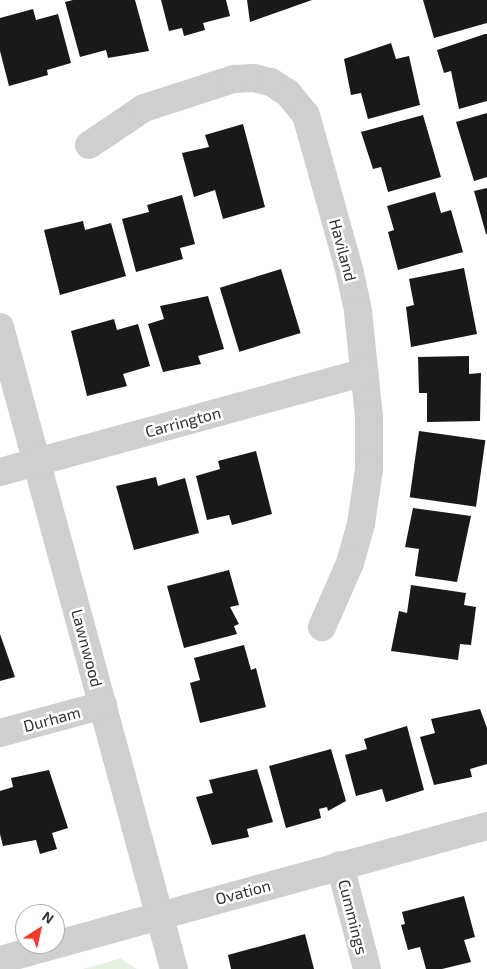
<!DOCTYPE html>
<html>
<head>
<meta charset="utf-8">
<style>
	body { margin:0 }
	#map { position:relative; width:487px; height:969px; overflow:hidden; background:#fff; font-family:"Exo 2",sans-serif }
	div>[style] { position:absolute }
	.green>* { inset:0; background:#e6f0e0 }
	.building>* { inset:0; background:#191919; transform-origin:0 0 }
	.minor>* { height:28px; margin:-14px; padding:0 14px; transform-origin:14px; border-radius:14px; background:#cfcfcf }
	span { translate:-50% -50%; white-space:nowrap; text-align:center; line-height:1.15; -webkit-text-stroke:5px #fff; paint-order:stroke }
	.street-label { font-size:16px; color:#323232 }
	.north { position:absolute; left:15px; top:904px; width:50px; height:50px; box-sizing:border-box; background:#fff; border:1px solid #adadad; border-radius:50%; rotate:35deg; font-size:14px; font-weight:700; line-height:20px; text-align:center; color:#323232 }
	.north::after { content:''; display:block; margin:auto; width:18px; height:22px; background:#f33a2a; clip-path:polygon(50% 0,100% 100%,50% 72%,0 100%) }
</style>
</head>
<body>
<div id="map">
	<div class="green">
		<div style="clip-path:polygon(120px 958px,137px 969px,82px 969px,105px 963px)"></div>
	</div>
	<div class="building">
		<div style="clip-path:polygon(73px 0,135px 0,149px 51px,108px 58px,106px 50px,80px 57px,65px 2px)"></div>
		<div style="clip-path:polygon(161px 0,226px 0,230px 16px,203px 23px,205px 30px,184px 36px,182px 28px,169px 31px)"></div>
		<div style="clip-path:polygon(247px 0,312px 0,250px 22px)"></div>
		<div style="clip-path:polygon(423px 0,487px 0,487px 23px,434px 38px)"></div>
		<div style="clip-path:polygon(33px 9px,36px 20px,58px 14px,71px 63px,47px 70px,48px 75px,9px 86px,0 51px,0 18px)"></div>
		<div style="clip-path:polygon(485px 34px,487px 34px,487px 101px,459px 109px,451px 71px,444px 73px,437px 50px)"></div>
		<div style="clip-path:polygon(391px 43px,396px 59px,409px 56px,420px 105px,368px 119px,361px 93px,351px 95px,344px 59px)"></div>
		<div style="clip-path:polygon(487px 113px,487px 177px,474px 181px,456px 122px)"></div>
		<div style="clip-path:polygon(423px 115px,441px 177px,388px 192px,381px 167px,373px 169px,361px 132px)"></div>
		<div style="clip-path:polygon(243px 124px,265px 207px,223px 219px,215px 190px,194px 197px,182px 153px,209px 147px,205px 135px)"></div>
		<div style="clip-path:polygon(487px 188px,487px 234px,486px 234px,474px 191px)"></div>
		<div style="clip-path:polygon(435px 192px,441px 213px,451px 210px,463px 252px,398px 270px,388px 232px,394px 230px,387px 206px)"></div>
		<div style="clip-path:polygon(182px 195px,195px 244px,180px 248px,183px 259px,136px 272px,122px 219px,149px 212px,147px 205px)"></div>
		<div style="clip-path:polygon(83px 221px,85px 230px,111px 223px,126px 276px,60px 295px,44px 230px)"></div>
		<div style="clip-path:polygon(464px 268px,477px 334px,411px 347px,406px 307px,414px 305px,409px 279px)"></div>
		<div style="left:281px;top:269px;width:67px;height:64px;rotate:73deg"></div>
		<div style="clip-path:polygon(208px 296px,224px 349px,198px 356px,201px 364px,163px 372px,148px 324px,164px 319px,160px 306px)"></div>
		<div style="clip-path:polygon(114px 319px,117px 330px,138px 324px,150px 366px,123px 374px,127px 386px,87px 396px,71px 331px)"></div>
		<div style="clip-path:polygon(469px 356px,469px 374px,481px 373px,480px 421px,427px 422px,427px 393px,419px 393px,418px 357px)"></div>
		<div style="left:419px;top:431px;width:67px;height:67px;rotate:8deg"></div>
		<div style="clip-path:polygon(256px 451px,272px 514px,232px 525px,229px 515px,207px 520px,196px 476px,220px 469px,218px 461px)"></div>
		<div style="clip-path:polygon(156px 477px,158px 486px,185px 478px,199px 533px,134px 550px,116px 486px)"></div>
		<div style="clip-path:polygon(413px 508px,471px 516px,457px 582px,415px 576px,419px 549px,405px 547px)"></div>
		<div style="clip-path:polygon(229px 570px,239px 605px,230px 607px,239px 624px,234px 626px,237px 634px,184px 648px,167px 586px)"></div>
		<div style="clip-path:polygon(411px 585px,466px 593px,464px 605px,476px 607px,471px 645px,460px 644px,458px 660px,391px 651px,399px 611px,407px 613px)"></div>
		<div style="clip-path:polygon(0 634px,15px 677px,0 681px)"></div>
		<div style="clip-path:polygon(244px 645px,251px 670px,256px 668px,266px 707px,200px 723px,190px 683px,200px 680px,194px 658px)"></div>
		<div style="clip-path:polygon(480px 709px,487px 728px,487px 764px,470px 769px,472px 777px,434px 785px,420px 737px,435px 733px,431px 719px)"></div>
		<div style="clip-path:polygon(407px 726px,424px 790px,386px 802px,382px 789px,356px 796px,345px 755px,367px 749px,364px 739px)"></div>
		<div style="clip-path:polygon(331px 749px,346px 801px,328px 811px,327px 807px,319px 809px,321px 818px,286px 828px,269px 766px)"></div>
		<div style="clip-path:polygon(257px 769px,273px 822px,247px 829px,249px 837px,212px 845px,196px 797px,213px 793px,209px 780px)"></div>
		<div style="clip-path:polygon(49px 770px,68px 828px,52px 833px,57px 849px,40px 854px,36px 840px,3px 846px,0 834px,0 791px,13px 787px,11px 778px)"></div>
		<div style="clip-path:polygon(464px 896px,475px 937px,464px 940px,471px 962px,442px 969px,426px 969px,420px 947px,408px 950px,401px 925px,405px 924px,402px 912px)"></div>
		<div style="clip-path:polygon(305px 934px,314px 969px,231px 969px,228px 955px)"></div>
	</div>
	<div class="minor">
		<div style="left:89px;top:145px;width:66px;rotate:-33.9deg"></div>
		<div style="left:144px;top:108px;width:95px;rotate:-17.9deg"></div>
		<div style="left:234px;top:79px;width:19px;rotate:-3deg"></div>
		<div style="left:253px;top:78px;width:18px;rotate:13deg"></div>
		<div style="left:271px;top:82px;width:20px;rotate:33deg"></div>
		<div style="left:288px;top:93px;width:28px;rotate:51deg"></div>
		<div style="left:306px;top:115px;width:164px;rotate:74.4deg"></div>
		<div style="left:350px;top:273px;width:40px;rotate:78deg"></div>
		<div style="left:358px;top:312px;width:106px;rotate:84deg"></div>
		<div style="left:369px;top:417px;width:52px;rotate:90deg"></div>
		<div style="left:369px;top:469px;width:56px;rotate:98.3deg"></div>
		<div style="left:361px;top:524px;width:41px;rotate:105.8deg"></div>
		<div style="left:350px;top:563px;width:70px;rotate:113.6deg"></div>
		<div style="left:0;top:327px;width:665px;rotate:74.84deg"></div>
		<div style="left:0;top:472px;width:378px;rotate:-15.3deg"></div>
		<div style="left:0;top:733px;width:107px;rotate:-15.2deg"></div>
		<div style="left:340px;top:865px;width:107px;rotate:75.4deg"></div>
		<div style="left:0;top:960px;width:505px;rotate:-15.38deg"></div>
	</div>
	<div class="street-label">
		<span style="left:343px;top:250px;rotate:75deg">Haviland</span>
		<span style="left:183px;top:422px;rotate:-15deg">Carrington</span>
		<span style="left:87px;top:648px;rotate:75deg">Lawnwood</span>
		<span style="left:52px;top:719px;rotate:-15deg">Durham</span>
		<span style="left:243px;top:892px;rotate:-15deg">Ovation</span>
		<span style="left:353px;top:917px;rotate:76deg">Cummings</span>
	</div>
	<div class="north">N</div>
</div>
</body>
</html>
